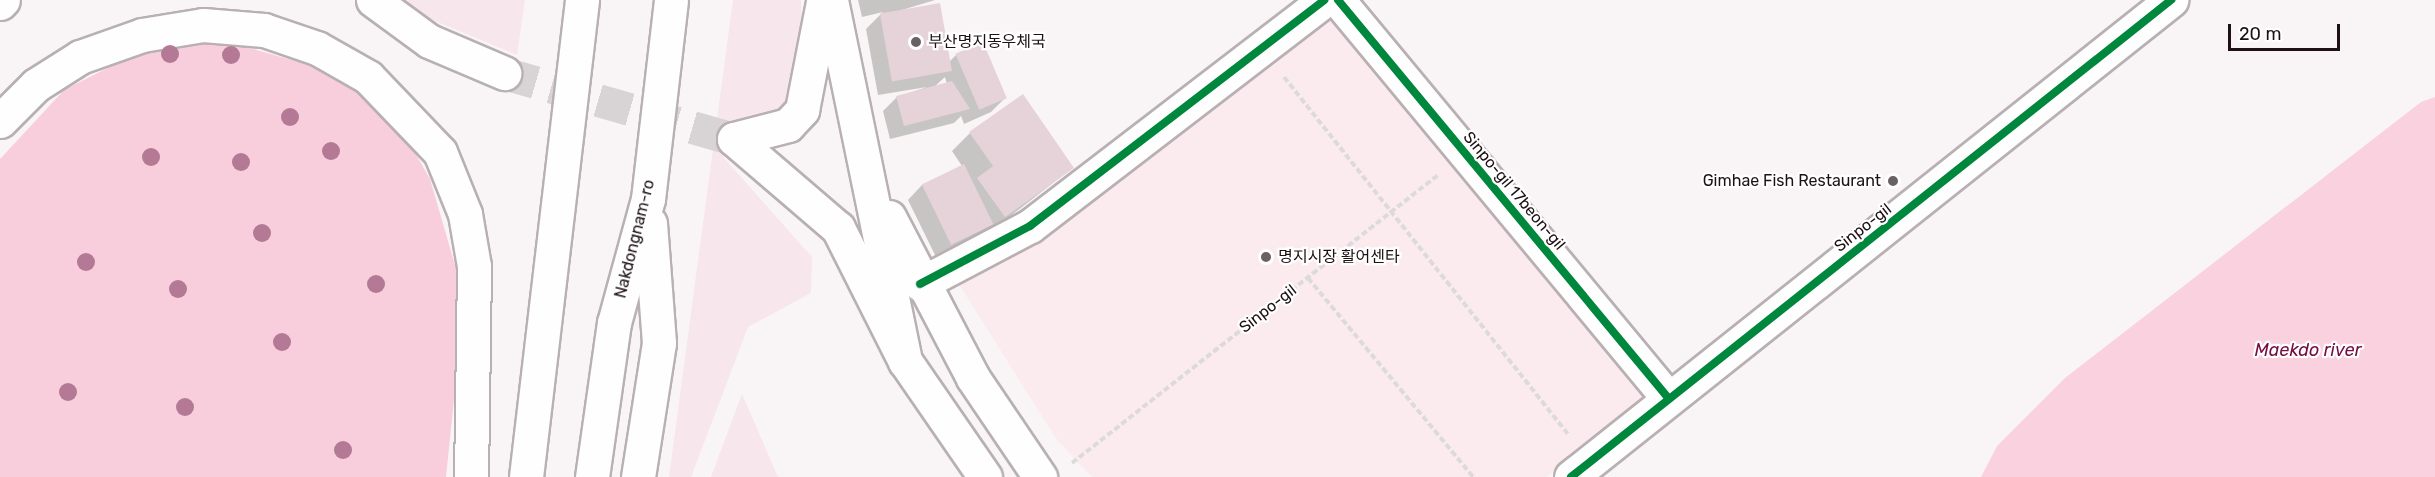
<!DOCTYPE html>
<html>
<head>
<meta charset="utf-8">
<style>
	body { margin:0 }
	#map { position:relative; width:2435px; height:477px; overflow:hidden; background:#f9f5f6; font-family:Rubik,"Noto Sans KR",sans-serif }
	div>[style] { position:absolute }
	.built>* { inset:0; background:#fbebef }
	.green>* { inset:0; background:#f7e6eb }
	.forest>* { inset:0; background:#f8cedd }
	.water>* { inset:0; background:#fad1de }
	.shadow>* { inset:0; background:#0003 }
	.building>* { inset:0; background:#e6d3d9; transform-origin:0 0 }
	.secondary-tunnel>* { height:33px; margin-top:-16.5px; transform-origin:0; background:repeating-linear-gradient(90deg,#d8d3d4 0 33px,transparent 0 49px) }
	.path>* { height:4px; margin-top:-2px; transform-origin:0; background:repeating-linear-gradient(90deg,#dcdadb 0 6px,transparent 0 9px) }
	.roads { filter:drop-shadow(2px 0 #b8b0b3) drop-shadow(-2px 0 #b8b0b3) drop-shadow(0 2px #b8b0b3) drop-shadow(0 -2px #b8b0b3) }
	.street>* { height:33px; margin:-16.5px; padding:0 16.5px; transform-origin:16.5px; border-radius:16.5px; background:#fefefe }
	.secondary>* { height:33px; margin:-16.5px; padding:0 16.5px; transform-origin:16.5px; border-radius:16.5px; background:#fefefe }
	.primary>* { height:33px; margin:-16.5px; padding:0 16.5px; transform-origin:16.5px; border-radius:16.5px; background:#fefefe }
	.cycleway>* { height:8px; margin:-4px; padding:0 4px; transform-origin:4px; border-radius:4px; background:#00873e }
	.trees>* { width:18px; height:18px; margin:-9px; border-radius:50%; background:#b37995 }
	.dots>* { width:16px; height:16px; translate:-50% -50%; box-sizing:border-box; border:3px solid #fff; border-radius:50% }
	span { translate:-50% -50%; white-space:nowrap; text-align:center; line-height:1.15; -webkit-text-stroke:4.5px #fff; paint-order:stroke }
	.poi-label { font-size:16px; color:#1d1115 }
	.left { translate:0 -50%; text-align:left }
	.right { translate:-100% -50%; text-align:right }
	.street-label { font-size:16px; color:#1d1115 }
	.water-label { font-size:18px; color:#750b41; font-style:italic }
	.scale { position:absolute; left:2228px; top:24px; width:112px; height:27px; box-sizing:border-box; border:3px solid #1d1115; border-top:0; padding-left:8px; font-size:18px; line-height:21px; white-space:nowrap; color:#1d1115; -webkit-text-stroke:4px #fff; paint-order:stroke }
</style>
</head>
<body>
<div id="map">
	<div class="built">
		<div style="clip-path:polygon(1330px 5px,1651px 394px,1547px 477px,1092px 477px,1057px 440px,955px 278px)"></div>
	</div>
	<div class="green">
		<div style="clip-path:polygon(401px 0,525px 0,517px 55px,418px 14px)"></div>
		<div style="clip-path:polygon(733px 0,801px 0,803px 63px,785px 118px,727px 126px,723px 157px,812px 257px,811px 293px,748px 327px,691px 477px,669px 477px)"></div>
		<div style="clip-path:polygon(742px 394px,778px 477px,711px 477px)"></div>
	</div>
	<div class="forest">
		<div style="clip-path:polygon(197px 43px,243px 46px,313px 66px,347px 84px,406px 137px,430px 179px,457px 272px,459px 351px,446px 477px,0 477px,0 159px,64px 90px,153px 45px)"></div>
	</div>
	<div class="water">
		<div style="clip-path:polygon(2435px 97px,2435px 477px,1981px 477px,1997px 446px,2065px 378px,2421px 102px)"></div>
	</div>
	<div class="shadow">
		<div style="clip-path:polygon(evenodd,858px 0,935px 0,892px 13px,949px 62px,956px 55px,1005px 98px,991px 112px,964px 124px,961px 116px,954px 123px,890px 139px,883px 111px,897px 97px,927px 87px,878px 95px,866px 29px,883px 12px,862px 17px,858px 0,945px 77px,947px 84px,934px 87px,945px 77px)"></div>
		<div style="clip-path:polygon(970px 133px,1072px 168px,986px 235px,936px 257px,908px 200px,922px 185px,962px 166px,952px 151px)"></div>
	</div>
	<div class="building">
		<div style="left:940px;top:3px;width:69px;height:61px;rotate:80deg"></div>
		<div style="left:983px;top:42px;width:61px;height:30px;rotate:67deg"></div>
		<div style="clip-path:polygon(952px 81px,970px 109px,904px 126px,896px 96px)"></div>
		<div style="clip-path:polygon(1023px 94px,1074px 168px,1005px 217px,977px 178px,993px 166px,969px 132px)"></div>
		<div style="left:964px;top:164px;width:67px;height:47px;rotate:64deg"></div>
	</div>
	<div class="secondary-tunnel">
		<div style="left:504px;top:73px;width:239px;rotate:16deg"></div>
	</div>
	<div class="path">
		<div style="left:1284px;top:77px;width:458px;rotate:51.5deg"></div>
		<div style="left:1308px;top:278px;width:259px;rotate:50.3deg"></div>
		<div style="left:1072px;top:463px;width:467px;rotate:-38.2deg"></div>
	</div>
	<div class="roads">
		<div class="street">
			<div style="left:1338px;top:0;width:518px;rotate:50.32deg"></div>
			<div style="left:920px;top:284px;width:124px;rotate:-27.8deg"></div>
			<div style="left:1030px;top:226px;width:371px;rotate:-37.5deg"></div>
			<div style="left:1571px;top:477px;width:767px;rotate:-38.48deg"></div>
		</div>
		<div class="secondary">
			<div style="left:373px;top:0;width:69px;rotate:36.2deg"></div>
			<div style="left:429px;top:41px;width:82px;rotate:23.1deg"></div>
			<div style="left:0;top:3px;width:4px;rotate:-45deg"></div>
			<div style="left:734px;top:139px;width:137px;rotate:40.6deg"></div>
			<div style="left:838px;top:228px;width:149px;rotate:63.3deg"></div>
			<div style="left:905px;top:361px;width:141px;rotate:55.4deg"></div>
		</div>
		<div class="primary">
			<div style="left:831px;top:0;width:369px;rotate:78.4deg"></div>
			<div style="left:0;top:121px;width:51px;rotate:-45deg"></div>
			<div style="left:36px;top:85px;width:52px;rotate:-32.5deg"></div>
			<div style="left:80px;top:57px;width:66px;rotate:-19.5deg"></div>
			<div style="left:142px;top:35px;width:62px;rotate:-9.3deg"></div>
			<div style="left:203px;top:25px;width:61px;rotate:4.7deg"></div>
			<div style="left:264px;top:30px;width:56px;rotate:18.8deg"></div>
			<div style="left:317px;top:48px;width:59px;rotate:29.6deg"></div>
			<div style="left:368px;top:77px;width:104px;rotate:46.2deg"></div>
			<div style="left:440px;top:152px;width:67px;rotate:68deg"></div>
			<div style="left:465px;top:214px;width:53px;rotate:80.2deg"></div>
			<div style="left:474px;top:266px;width:211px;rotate:90.8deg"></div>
			<div style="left:734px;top:139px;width:56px;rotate:-14.5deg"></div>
			<div style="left:788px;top:125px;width:21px;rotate:-47deg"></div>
			<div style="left:802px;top:110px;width:110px;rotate:-79deg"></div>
			<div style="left:889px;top:217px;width:182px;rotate:62.4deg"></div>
			<div style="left:973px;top:378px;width:120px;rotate:55.9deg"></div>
			<div style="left:526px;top:477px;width:480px;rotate:-83.3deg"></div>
			<div style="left:592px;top:477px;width:156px;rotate:-81.9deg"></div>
			<div style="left:614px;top:323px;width:129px;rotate:-74.7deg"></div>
			<div style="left:648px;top:199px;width:200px;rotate:-83.4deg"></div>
			<div style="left:638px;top:477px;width:136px;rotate:-81.1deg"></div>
			<div style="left:659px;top:343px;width:120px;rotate:-94.3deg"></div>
		</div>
	</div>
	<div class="cycleway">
		<div style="left:1338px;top:0;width:518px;rotate:50.32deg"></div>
		<div style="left:920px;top:284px;width:124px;rotate:-27.8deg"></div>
		<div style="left:1030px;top:226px;width:371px;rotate:-37.5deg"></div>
		<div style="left:1571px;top:477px;width:767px;rotate:-38.48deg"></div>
	</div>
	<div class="trees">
		<div style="left:170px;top:54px"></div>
		<div style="left:231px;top:55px"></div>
		<div style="left:290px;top:117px"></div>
		<div style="left:331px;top:151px"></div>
		<div style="left:151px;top:157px"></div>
		<div style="left:241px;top:162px"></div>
		<div style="left:262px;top:233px"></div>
		<div style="left:86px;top:262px"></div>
		<div style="left:376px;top:284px"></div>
		<div style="left:178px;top:289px"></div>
		<div style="left:282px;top:342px"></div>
		<div style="left:68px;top:392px"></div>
		<div style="left:185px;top:407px"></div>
		<div style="left:343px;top:450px"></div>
	</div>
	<div class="dots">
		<div style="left:916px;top:42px;background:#6a6164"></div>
		<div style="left:1893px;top:181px;background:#6a6164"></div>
		<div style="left:1266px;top:257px;background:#6a6164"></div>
	</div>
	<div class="poi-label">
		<span class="left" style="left:928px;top:42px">부산명지동우체국</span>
		<span class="right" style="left:1881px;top:181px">Gimhae Fish Restaurant</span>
		<span class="left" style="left:1278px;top:257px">명지시장 활어센타</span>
	</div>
	<div class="street-label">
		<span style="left:1514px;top:191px;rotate:50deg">Sinpo-gil 17beon-gil</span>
		<span style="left:1863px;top:228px;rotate:-38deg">Sinpo-gil</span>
		<span style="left:635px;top:239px;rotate:-76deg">Nakdongnam-ro</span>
		<span style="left:1268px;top:309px;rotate:-38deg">Sinpo-gil</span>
	</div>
	<div class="water-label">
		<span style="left:2308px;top:350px">Maekdo river</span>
	</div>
	<div class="scale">20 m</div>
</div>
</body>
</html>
